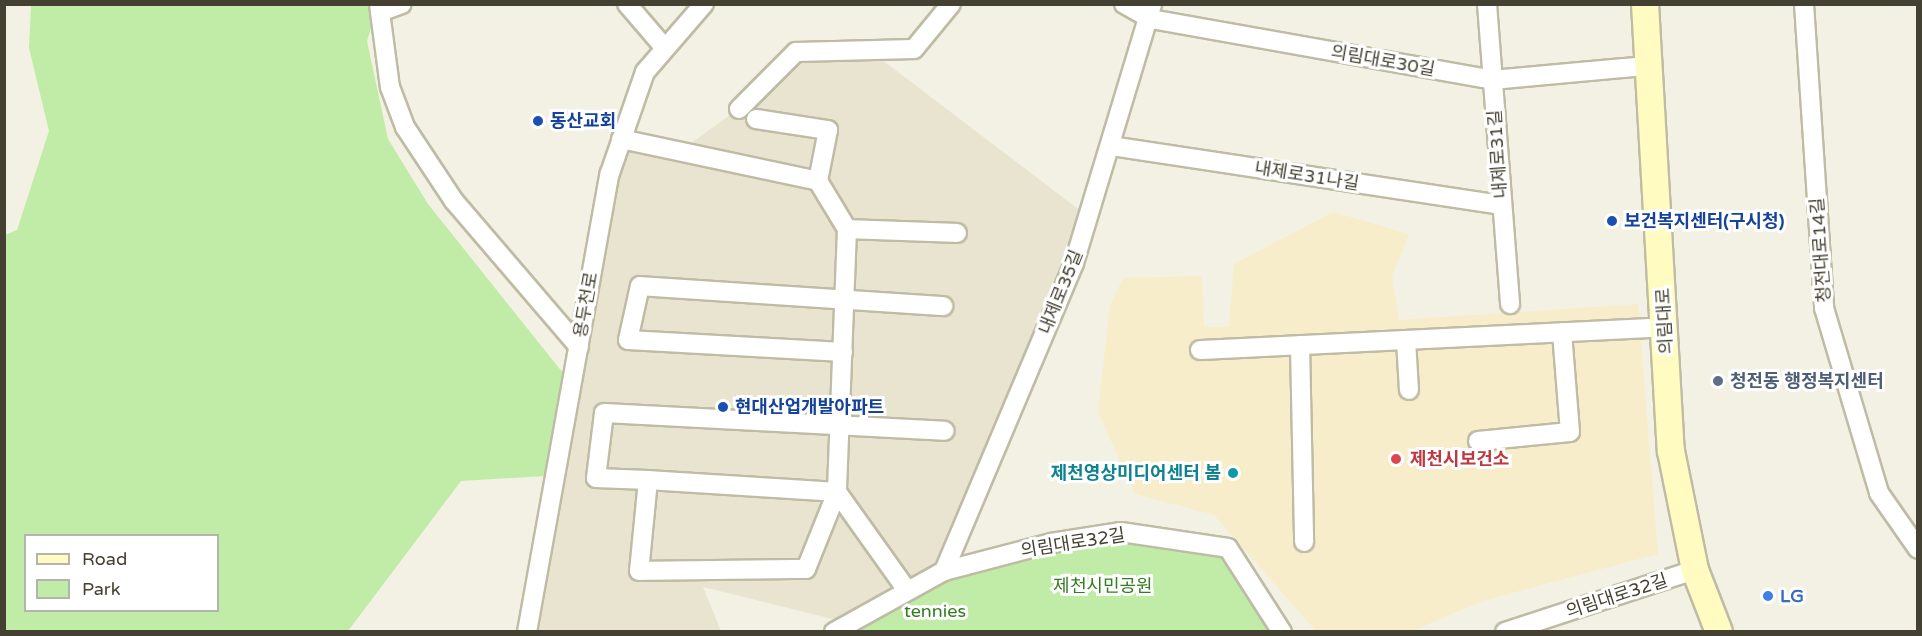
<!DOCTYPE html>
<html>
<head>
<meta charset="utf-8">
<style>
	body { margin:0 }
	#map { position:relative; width:1922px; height:636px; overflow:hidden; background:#f3f1e3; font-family:"Varela Round","Noto Sans KR",sans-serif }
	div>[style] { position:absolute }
	.residential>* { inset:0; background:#e8e4d0 }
	.commercial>* { inset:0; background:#f8edcb }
	.green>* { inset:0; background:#c1eca7 }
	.roads { filter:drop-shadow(2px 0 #bfbba4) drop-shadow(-2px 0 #bfbba4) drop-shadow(0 2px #bfbba4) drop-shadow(0 -2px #bfbba4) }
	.street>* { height:18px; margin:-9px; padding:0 9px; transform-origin:9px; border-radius:9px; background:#fff }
	.secondary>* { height:26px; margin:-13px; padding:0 13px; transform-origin:13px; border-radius:13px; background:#fffbc1 }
	.dots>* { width:16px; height:16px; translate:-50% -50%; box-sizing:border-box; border:3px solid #fff; border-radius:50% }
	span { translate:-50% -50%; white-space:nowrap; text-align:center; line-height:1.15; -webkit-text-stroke:6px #fff; paint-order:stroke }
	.street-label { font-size:18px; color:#454132 }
	.transit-label { font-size:18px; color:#164399; font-weight:700 }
	.left { translate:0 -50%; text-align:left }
	.service-label { font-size:18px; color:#4e5e75; font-weight:700 }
	.health-label { font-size:18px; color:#be3a42; font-weight:700 }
	.culture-label { font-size:18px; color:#0d838f; font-weight:700 }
	.right { translate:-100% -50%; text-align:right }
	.park-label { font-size:18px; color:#347c21 }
	.shop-label { font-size:18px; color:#366cbe; font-weight:700 }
	.frame { position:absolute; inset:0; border:6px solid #454132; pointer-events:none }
	.legend { position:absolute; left:24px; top:534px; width:195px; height:78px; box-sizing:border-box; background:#fff; border:2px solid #b5b3ad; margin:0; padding:8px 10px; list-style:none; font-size:18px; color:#454132 }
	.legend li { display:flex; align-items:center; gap:12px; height:30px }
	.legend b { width:30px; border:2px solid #b5b3ad }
</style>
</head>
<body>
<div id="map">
	<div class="residential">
		<div style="clip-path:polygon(869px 50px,1090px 218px,944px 571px,845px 622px,703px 587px,721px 631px,527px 632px,621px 139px,668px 160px,738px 109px,796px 52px)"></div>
	</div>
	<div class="commercial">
		<div style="clip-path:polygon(1333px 212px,1409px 234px,1392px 276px,1399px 320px,1638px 304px,1658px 554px,1482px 601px,1412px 631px,1316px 631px,1214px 515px,1135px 494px,1098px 412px,1110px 306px,1123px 278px,1202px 276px,1204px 327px,1229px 327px,1234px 264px)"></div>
	</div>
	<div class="green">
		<div style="clip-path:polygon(evenodd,31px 5px,378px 5px,367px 41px,388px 139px,428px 204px,563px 373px,545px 476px,461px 481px,348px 631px,5px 632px,5px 235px,17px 230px,49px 131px,29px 48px,31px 5px,26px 536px,218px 536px,218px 610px,26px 610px,26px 536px)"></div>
		<div style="clip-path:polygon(1121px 538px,1226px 557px,1276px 632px,834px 632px,944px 571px)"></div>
	</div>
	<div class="roads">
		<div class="street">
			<div style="left:379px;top:4px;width:84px;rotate:82.5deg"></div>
			<div style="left:390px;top:87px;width:43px;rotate:69.4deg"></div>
			<div style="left:405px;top:127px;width:89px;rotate:56.5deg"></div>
			<div style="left:454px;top:201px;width:192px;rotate:49.4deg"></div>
			<div style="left:627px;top:4px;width:57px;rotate:49.3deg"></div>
			<div style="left:1124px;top:4px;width:31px;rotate:29deg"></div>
			<div style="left:1151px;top:19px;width:346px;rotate:10.1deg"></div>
			<div style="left:1492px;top:80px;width:156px;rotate:-5.2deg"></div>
			<div style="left:1487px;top:4px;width:301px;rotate:85.6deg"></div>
			<div style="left:1804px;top:4px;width:305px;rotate:86.2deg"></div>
			<div style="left:1824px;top:308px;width:193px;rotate:73.4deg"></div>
			<div style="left:1879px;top:493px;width:68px;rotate:55.1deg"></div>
			<div style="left:380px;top:12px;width:23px;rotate:-20deg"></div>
			<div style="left:739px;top:109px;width:81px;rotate:-45deg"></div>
			<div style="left:796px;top:52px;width:118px;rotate:-1.5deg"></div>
			<div style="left:914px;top:49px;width:58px;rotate:-50.6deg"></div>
			<div style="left:756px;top:119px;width:73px;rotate:8.7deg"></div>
			<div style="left:828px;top:130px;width:52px;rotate:101.1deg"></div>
			<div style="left:621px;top:139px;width:201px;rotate:12deg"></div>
			<div style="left:818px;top:181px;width:56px;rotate:58.9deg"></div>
			<div style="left:847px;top:229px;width:263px;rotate:92.2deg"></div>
			<div style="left:837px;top:492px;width:189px;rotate:-176.4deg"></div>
			<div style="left:648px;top:480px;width:91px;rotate:95.6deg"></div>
			<div style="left:639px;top:571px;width:167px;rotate:-0.7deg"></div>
			<div style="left:806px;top:569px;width:83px;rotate:-68.1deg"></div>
			<div style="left:837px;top:492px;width:120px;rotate:54.5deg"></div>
			<div style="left:1111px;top:146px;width:395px;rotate:8.6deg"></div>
			<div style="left:847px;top:229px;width:110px;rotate:2.1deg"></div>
			<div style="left:1406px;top:340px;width:50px;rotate:86.6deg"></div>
			<div style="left:1300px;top:345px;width:197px;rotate:88.8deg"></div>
			<div style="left:1200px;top:350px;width:467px;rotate:-2.8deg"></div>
			<div style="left:843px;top:352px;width:215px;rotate:-176.8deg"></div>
			<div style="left:628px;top:340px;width:55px;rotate:-77.5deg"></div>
			<div style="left:640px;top:286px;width:304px;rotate:3.8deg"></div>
			<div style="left:1478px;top:441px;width:92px;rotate:-5.6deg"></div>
			<div style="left:1570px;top:432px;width:100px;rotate:-94.6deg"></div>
			<div style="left:648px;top:480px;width:52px;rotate:-177.8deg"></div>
			<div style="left:596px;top:478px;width:65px;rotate:-83deg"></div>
			<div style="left:604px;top:413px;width:341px;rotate:3deg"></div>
			<div style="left:944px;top:571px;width:334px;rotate:-67.1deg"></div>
			<div style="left:1074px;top:263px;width:270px;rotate:-73.2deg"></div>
			<div style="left:527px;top:632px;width:466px;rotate:-79.8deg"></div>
			<div style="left:610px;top:173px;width:107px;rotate:-70.9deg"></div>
			<div style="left:645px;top:72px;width:90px;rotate:-49.1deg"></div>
			<div style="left:834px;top:632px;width:126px;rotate:-29deg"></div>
			<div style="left:944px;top:571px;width:111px;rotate:-14.7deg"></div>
			<div style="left:1051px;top:543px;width:71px;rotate:-8.9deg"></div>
			<div style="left:1121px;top:532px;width:108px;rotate:8.5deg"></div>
			<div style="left:1228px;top:548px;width:100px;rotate:57.3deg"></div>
			<div style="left:1505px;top:632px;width:200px;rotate:-18.1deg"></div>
		</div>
		<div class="secondary">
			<div style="left:1645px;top:4px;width:448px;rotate:86.7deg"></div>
			<div style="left:1671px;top:451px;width:121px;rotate:78.6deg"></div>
			<div style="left:1695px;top:570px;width:66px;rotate:68.8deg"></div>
		</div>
	</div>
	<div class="dots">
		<div style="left:538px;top:121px;background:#1a4fb4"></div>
		<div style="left:1612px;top:221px;background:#1a4fb4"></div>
		<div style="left:1718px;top:381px;background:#5c6f8a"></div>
		<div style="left:723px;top:407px;background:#1a4fb4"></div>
		<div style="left:1396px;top:459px;background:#e0444e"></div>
		<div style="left:1233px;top:473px;background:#0f9aa8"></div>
		<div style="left:1768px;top:596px;background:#3f7fe0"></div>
	</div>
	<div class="street-label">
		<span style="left:1383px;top:61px;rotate:10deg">의림대로30길</span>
		<span style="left:1498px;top:154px;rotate:-94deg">내제로31길</span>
		<span style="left:1307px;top:176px;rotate:9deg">내제로31나길</span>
		<span style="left:1821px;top:250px;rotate:-94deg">청전대로14길</span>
		<span style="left:1061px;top:292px;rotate:-68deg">내제로35길</span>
		<span style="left:586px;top:305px;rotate:-80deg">용두천로</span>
		<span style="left:1665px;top:321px;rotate:-93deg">의림대로</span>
		<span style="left:1073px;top:543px;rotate:-9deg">의림대로32길</span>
		<span style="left:1617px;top:596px;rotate:-18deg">의림대로32길</span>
	</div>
	<div class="transit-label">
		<span class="left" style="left:550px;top:121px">동산교회</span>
		<span class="left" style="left:1624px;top:221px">보건복지센터(구시청)</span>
		<span class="left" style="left:735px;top:407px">현대산업개발아파트</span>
	</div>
	<div class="service-label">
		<span class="left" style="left:1730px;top:381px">청전동 행정복지센터</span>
	</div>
	<div class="health-label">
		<span class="left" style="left:1410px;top:459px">제천시보건소</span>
	</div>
	<div class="culture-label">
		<span class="right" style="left:1221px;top:473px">제천영상미디어센터 봄</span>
	</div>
	<div class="park-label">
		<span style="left:1103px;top:586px">제천시민공원</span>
		<span style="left:935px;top:611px">tennies</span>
	</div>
	<div class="shop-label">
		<span class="left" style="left:1780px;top:596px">LG</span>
	</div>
	<div class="frame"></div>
	<ul class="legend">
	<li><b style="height:8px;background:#fffbc1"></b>Road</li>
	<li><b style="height:16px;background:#c1eca7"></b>Park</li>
	</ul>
</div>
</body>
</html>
